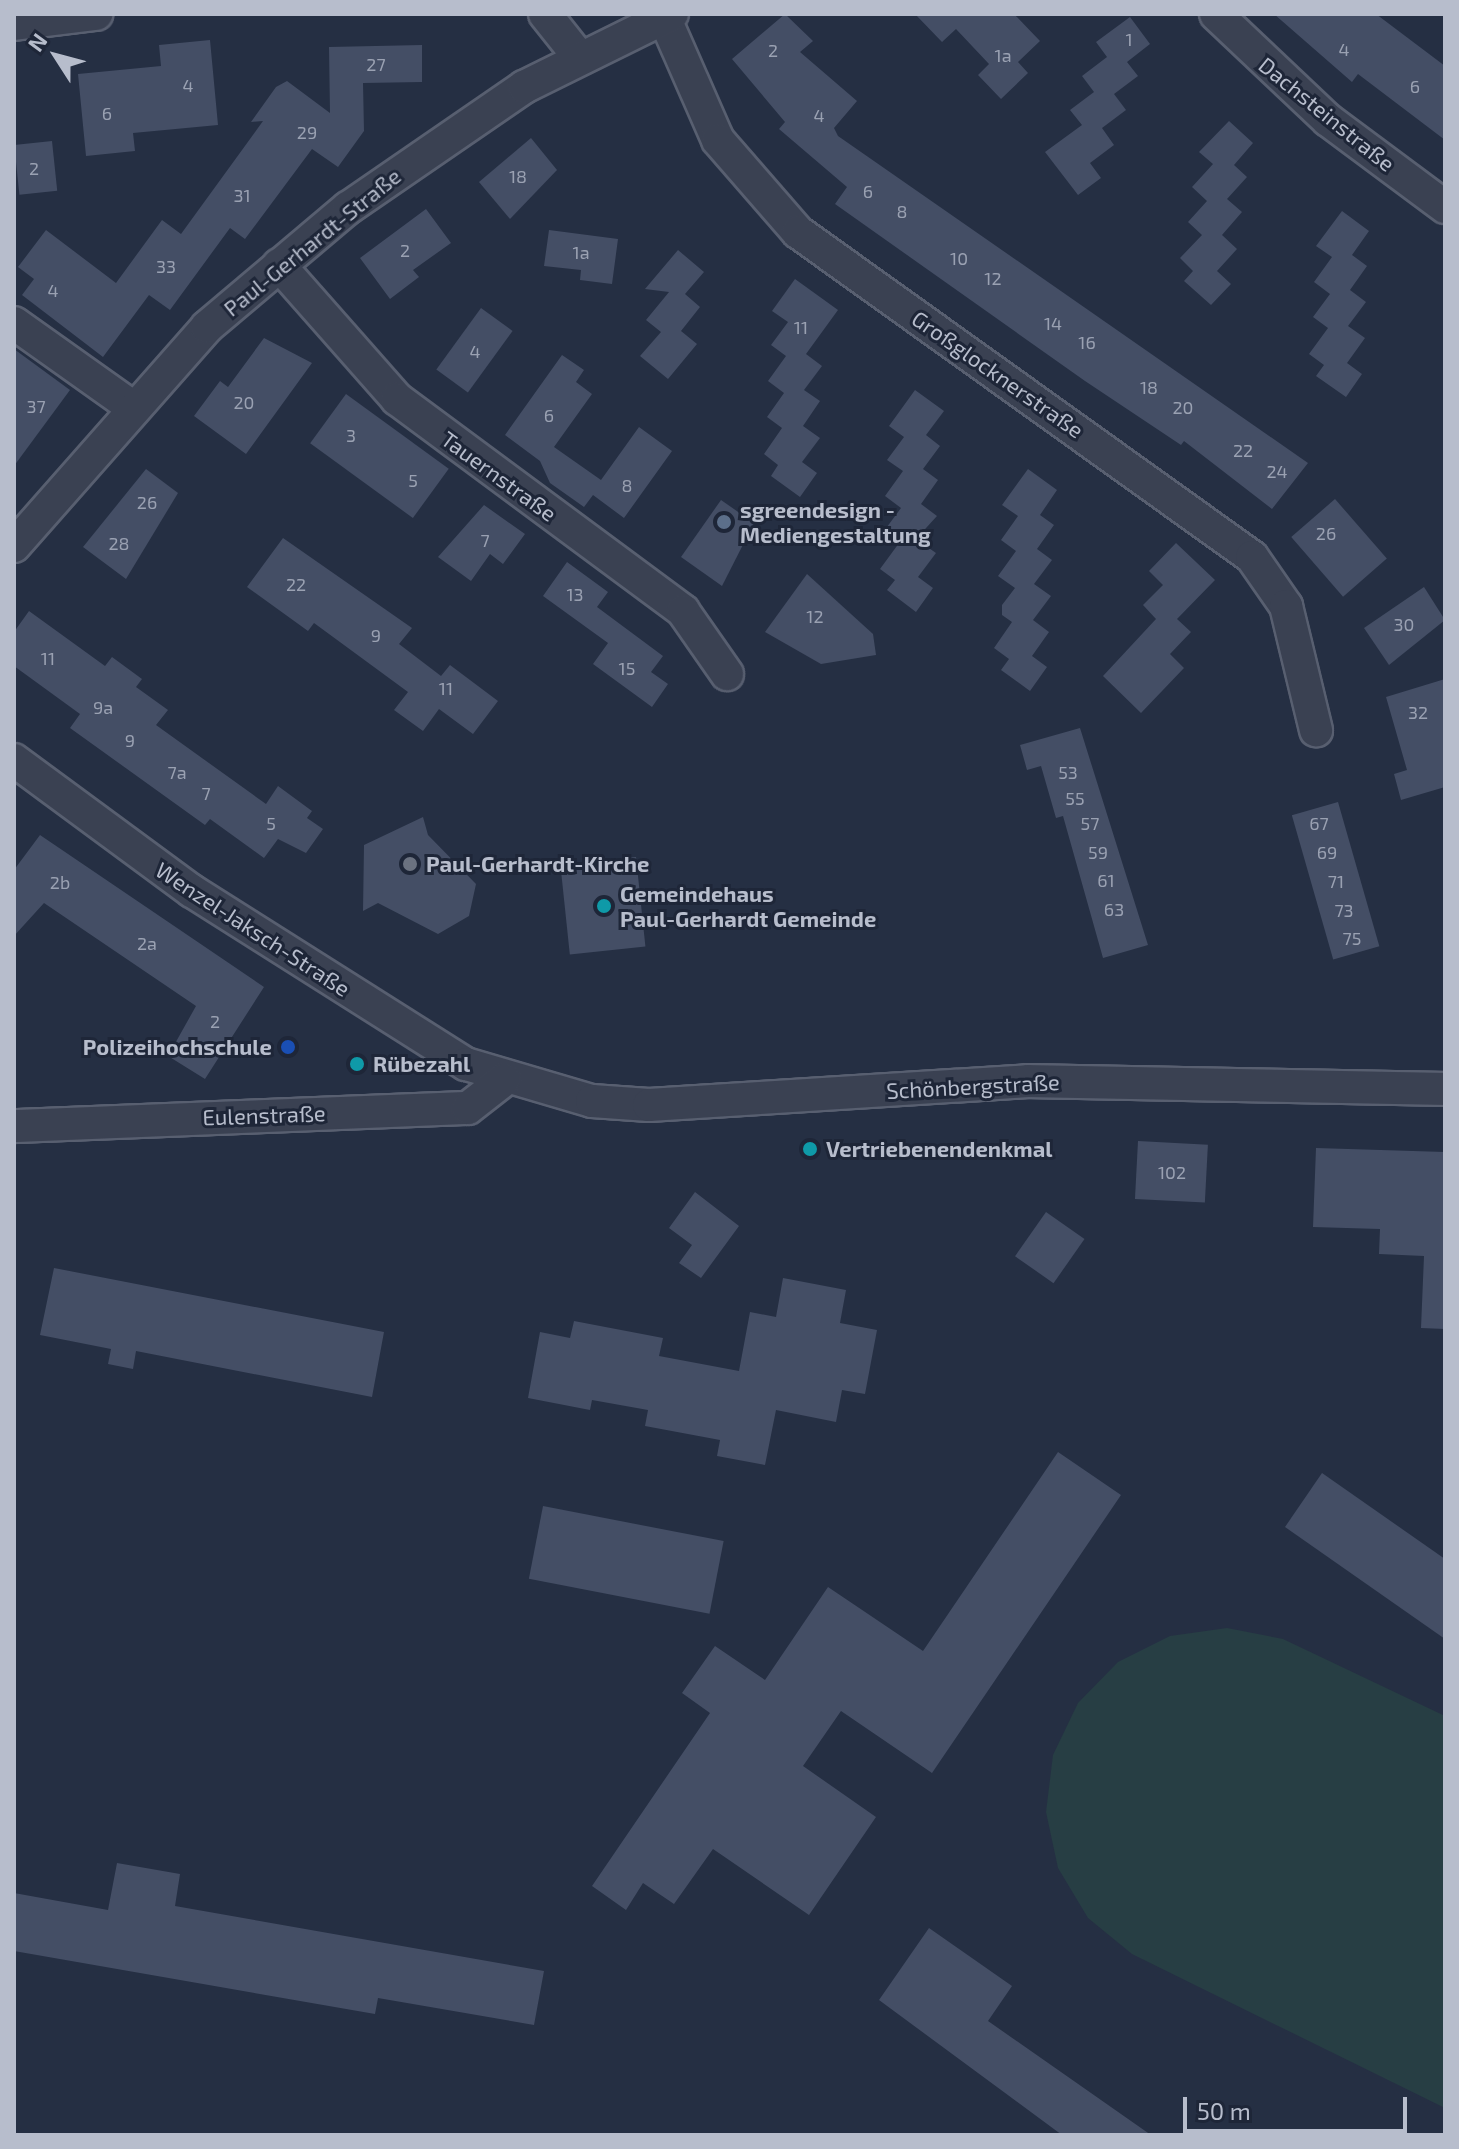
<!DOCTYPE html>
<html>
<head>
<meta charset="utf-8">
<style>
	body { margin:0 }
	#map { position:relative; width:1459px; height:2149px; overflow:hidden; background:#252f43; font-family:"Exo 2",sans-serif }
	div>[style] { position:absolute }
	.green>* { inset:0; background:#273e44 }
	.building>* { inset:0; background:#444e65; transform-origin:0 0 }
	.roads { filter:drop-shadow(2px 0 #585f70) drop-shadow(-2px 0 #585f70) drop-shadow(0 2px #585f70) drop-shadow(0 -2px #585f70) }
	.minor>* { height:32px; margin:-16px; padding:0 16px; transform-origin:16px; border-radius:16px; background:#3a4152 }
	.dots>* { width:22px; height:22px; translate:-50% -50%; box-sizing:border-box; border:4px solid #1e2638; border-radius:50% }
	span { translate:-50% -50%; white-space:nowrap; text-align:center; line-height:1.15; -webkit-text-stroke:6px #1e2638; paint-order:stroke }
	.number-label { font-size:18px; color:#9aa1b2 }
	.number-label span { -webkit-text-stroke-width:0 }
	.street-label { font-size:22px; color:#b7bdcc }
	.poi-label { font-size:22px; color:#b7bdcc; font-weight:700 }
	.left { translate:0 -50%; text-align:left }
	.right { translate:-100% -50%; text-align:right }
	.frame { position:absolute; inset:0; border:16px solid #b7bdcc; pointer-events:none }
	.north { position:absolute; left:16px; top:16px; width:80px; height:80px; -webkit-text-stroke:6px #1e2638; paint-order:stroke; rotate:306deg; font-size:22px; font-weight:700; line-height:32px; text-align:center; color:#b7bdcc }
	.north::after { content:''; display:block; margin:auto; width:28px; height:36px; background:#b7bdcc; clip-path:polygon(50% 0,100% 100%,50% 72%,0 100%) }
	.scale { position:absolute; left:1183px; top:2097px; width:224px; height:36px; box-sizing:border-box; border:4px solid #b7bdcc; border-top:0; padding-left:10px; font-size:24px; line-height:28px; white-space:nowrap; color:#b7bdcc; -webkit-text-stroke:6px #1e2638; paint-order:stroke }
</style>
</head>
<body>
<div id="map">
	<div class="green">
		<div style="clip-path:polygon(1227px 1628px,1283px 1639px,1445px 1716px,1445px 2108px,1132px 1954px,1088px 1918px,1058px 1868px,1046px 1812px,1053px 1755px,1078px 1703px,1118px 1662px,1170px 1636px)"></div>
	</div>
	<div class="building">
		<div style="clip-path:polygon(785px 14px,813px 41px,800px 52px,857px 101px,834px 128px,838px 136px,1308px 463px,1272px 509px,1184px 441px,1181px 445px,1085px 381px,835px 204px,847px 187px,779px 129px,785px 122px,732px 59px)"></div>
		<div style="clip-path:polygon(915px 14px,1014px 14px,1040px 41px,1018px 62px,1028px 73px,1001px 99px,978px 75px,989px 64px,956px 29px,942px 42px)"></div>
		<div style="clip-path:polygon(1274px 14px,1376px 14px,1445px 66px,1445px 140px,1358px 74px,1352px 82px)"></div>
		<div style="clip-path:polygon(1130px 17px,1150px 44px,1127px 62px,1138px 76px,1114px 94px,1126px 110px,1102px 128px,1114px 145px,1090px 163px,1101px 178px,1078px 195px,1045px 152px,1082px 125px,1070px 110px,1094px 92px,1082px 76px,1107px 57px,1096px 42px)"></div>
		<div style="clip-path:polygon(210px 40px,218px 125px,133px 133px,135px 151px,86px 156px,78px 74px,161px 66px,159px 45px)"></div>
		<div style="clip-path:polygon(422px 45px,422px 82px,363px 83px,364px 131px,338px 167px,312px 149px,245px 239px,230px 228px,170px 310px,149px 295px,103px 357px,22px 295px,34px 279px,18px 267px,46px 230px,116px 283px,162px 220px,181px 234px,263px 121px,251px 122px,276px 87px,287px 81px,330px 113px,329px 47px)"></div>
		<div style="clip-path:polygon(1229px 121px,1253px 143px,1234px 165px,1247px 177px,1227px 199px,1242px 212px,1222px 235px,1237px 249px,1217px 271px,1231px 284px,1211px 305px,1184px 281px,1193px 271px,1180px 258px,1202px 235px,1188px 222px,1207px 201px,1192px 187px,1213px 164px,1199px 152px)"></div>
		<div style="clip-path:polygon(531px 138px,557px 170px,510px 219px,479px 182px)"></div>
		<div style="left:52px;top:141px;width:50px;height:38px;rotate:84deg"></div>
		<div style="clip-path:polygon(426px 209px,451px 243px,413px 270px,419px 277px,390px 299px,360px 258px)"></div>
		<div style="clip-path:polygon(1342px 211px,1369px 231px,1352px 255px,1367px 266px,1350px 290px,1366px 302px,1348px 326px,1365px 338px,1347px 363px,1362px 374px,1346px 397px,1316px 376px,1324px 365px,1309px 354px,1328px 328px,1313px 317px,1330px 294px,1314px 282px,1332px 257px,1316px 246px)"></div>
		<div style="clip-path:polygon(549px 230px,618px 239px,612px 284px,580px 280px,581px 270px,544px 266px)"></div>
		<div style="clip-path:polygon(678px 250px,704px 272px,685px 294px,700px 307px,681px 331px,697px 344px,668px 379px,640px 356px,661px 332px,646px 320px,669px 292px,645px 289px)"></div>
		<div style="clip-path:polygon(795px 279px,838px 310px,806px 354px,822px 366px,804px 390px,820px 401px,803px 426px,820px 438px,802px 462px,817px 473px,800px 497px,771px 476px,778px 465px,764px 454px,782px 428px,767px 417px,784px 393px,768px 381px,786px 356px,771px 345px,788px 322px,772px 311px)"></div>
		<div style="left:481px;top:308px;width:39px;height:76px;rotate:36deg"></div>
		<div style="clip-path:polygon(264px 338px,312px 363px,246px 454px,194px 416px,220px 381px,228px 387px)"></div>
		<div style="clip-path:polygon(14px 349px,70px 390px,14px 466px)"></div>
		<div style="clip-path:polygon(562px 355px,584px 370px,576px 382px,592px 394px,554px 447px,601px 480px,639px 427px,672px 451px,624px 518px,593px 495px,584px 507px,550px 483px,540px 461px,505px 435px)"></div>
		<div style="clip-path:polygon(915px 390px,944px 411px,926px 435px,940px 446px,923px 469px,938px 480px,921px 504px,937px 516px,916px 539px,936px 553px,918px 577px,933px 588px,916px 612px,887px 590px,895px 580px,880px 569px,902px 539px,878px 539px,901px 508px,885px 496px,903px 471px,887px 460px,904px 437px,889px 426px)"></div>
		<div style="left:346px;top:394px;width:127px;height:61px;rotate:36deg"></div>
		<div style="clip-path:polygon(146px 469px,178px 493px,126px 579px,83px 547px)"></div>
		<div style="clip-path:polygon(1028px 469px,1057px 490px,1040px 515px,1054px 525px,1037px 549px,1052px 560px,1034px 584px,1051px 596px,1033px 620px,1049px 632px,1032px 656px,1047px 667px,1030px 691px,1001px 670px,1009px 659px,994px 648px,1012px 622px,1002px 615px,1002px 605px,1015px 588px,998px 576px,1016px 551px,1001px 540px,1018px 516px,1002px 505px)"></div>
		<div style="left:1335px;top:499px;width:79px;height:58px;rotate:49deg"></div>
		<div style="clip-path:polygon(721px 500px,754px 523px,722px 586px,681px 557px)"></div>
		<div style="clip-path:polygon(484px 505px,525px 534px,503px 564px,490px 554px,471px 581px,438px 557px)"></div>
		<div style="clip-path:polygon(283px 538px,412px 628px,399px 644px,441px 676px,450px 665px,498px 701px,473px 734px,439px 709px,423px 731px,394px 710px,408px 692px,314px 623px,308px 631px,247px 587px)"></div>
		<div style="clip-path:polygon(1176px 543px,1215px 580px,1177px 619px,1191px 632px,1170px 654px,1184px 668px,1141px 713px,1103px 676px,1156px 619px,1143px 605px,1163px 585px,1149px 571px)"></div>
		<div style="clip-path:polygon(567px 562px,608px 592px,597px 607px,663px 656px,651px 672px,668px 684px,652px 707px,593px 664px,608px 643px,543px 596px)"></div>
		<div style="clip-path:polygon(807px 574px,873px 634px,876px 655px,821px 664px,765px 632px)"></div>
		<div style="clip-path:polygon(1424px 587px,1445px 620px,1389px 665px,1364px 628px)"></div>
		<div style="clip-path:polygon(29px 611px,105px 666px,112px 657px,142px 679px,136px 687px,168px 710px,156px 725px,266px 804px,278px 786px,312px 811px,307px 818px,323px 829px,306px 853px,278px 839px,264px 858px,210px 819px,205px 825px,70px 728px,80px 714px,14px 666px,14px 632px)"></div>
		<div style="clip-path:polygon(1445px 679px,1445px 787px,1401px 800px,1394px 774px,1407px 770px,1386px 697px)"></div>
		<div style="clip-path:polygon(1080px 728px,1148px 945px,1103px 958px,1063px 816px,1056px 818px,1041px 766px,1027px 770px,1020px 745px)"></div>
		<div style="left:1338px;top:802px;width:150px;height:48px;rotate:74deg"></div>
		<div style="clip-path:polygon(423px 817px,428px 835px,476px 884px,469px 916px,438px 934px,378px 903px,363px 911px,364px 845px)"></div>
		<div style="clip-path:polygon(40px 835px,264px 987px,205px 1079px,168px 1056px,196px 1006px,44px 903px,14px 936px,14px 870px)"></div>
		<div style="left:636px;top:857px;width:90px;height:76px;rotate:84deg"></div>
		<div style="left:1138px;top:1141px;width:70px;height:58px;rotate:3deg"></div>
		<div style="clip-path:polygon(1316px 1148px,1445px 1152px,1445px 1329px,1421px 1328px,1424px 1256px,1379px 1254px,1380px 1229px,1313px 1227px)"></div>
		<div style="clip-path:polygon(695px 1192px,739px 1226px,701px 1278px,679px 1263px,692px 1245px,669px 1228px)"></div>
		<div style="left:1046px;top:1212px;width:47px;height:54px;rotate:35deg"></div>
		<div style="clip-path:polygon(54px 1268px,384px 1332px,372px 1397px,136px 1351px,133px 1369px,108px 1364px,111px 1349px,40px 1335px)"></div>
		<div style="clip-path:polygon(783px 1278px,846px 1290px,840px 1323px,877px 1330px,865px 1394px,842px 1390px,836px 1422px,776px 1410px,765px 1465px,717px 1456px,720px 1440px,645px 1426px,648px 1410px,592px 1400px,590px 1410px,528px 1398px,540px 1332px,570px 1338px,574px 1321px,663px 1338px,659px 1356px,739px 1371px,750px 1312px,776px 1317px)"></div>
		<div style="clip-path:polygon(1058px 1452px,1121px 1495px,932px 1773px,841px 1711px,803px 1766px,876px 1817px,809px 1915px,713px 1849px,674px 1904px,643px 1883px,626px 1910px,592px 1886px,710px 1713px,682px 1693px,715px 1646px,765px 1680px,828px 1587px,923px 1651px)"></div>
		<div style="clip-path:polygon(1322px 1473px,1445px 1559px,1445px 1639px,1285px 1527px)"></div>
		<div style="left:543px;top:1506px;width:184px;height:74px;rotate:11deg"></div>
		<div style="clip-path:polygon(117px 1863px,180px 1874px,175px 1906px,544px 1971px,534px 2025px,378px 1998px,375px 2014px,14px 1951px,14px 1893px,108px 1910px)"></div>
		<div style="clip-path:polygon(929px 1928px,1012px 1986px,988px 2021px,1151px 2135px,1062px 2135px,879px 2000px)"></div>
	</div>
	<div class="roads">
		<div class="minor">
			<div style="left:545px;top:14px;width:56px;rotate:51.5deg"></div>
			<div style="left:1216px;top:14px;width:154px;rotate:43.4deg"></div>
			<div style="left:1328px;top:120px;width:146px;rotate:36.6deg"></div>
			<div style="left:664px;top:17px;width:134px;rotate:66.3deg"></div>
			<div style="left:718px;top:140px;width:122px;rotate:49deg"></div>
			<div style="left:798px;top:232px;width:558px;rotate:35.6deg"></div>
			<div style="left:1252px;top:557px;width:60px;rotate:55.2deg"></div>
			<div style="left:1286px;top:606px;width:128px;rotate:76.4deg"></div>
			<div style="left:14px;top:24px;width:83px;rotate:-7deg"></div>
			<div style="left:279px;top:265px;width:179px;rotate:48.6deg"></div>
			<div style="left:397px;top:399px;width:356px;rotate:36.5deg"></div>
			<div style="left:683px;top:611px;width:77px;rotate:55.1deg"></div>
			<div style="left:14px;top:323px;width:145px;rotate:35.4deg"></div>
			<div style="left:14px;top:546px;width:292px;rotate:-48.6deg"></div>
			<div style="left:207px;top:327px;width:185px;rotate:-40.2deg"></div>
			<div style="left:348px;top:208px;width:214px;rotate:-34.5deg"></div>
			<div style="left:524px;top:87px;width:165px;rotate:-26.3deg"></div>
			<div style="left:14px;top:760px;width:221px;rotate:36.4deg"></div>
			<div style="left:192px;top:891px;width:324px;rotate:32.3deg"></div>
			<div style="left:466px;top:1064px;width:131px;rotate:16.4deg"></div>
			<div style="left:592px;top:1101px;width:57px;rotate:4deg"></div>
			<div style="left:649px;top:1105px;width:380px;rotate:-3.6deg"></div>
			<div style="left:1028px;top:1081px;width:417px;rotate:1.1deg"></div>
			<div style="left:14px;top:1126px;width:454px;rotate:-2.3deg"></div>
			<div style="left:468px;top:1108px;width:46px;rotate:-37.9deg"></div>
		</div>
	</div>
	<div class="dots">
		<div style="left:724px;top:522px;background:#5c6f8a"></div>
		<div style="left:410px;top:864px;background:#6b7280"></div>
		<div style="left:604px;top:906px;background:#0f9aa8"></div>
		<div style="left:288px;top:1047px;background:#1a4fb4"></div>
		<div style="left:357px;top:1064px;background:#0f9aa8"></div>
		<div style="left:810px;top:1149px;background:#0f9aa8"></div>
	</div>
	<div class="number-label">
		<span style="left:1129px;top:39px">1</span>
		<span style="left:1344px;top:49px">4</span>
		<span style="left:773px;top:50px">2</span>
		<span style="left:1003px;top:55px">1a</span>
		<span style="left:376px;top:64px">27</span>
		<span style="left:188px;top:85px">4</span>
		<span style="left:1415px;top:86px">6</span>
		<span style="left:107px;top:113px">6</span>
		<span style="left:819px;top:115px">4</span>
		<span style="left:307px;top:132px">29</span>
		<span style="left:34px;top:168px">2</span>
		<span style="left:518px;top:176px">18</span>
		<span style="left:868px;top:191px">6</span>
		<span style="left:242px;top:195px">31</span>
		<span style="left:902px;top:211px">8</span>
		<span style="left:405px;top:250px">2</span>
		<span style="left:581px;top:252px">1a</span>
		<span style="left:959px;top:258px">10</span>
		<span style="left:166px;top:266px">33</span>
		<span style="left:993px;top:278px">12</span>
		<span style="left:53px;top:290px">4</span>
		<span style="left:1053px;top:323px">14</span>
		<span style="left:801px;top:327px">11</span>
		<span style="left:1087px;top:342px">16</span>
		<span style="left:475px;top:351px">4</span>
		<span style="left:1149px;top:387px">18</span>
		<span style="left:244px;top:402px">20</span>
		<span style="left:36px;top:406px">37</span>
		<span style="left:1183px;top:407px">20</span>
		<span style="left:549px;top:415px">6</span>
		<span style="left:351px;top:435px">3</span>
		<span style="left:1243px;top:450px">22</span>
		<span style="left:1277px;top:471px">24</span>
		<span style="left:413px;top:480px">5</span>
		<span style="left:627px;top:485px">8</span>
		<span style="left:147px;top:502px">26</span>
		<span style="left:1326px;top:533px">26</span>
		<span style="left:485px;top:540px">7</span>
		<span style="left:119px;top:543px">28</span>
		<span style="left:296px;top:584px">22</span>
		<span style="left:575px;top:594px">13</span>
		<span style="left:815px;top:616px">12</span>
		<span style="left:1404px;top:624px">30</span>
		<span style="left:376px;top:635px">9</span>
		<span style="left:48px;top:658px">11</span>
		<span style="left:627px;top:668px">15</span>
		<span style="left:446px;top:688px">11</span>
		<span style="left:103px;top:707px">9a</span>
		<span style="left:1418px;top:712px">32</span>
		<span style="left:130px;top:740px">9</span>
		<span style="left:177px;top:772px">7a</span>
		<span style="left:1068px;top:772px">53</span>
		<span style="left:206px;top:793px">7</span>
		<span style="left:1075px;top:798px">55</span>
		<span style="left:271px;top:823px">5</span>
		<span style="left:1090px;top:823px">57</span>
		<span style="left:1319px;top:823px">67</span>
		<span style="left:1098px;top:852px">59</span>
		<span style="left:1327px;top:852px">69</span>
		<span style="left:1106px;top:880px">61</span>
		<span style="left:1336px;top:881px">71</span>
		<span style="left:60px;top:882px">2b</span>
		<span style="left:1114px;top:909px">63</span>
		<span style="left:1344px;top:910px">73</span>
		<span style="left:1352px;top:938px">75</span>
		<span style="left:147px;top:943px">2a</span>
		<span style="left:215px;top:1021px">2</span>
		<span style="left:1172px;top:1172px">102</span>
	</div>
	<div class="street-label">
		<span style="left:1327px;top:114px;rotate:39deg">Dachsteinstraße</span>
		<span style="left:312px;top:242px;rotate:-39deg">Paul-Gerhardt-Straße</span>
		<span style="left:998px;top:374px;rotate:35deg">Großglocknerstraße</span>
		<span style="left:499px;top:476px;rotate:36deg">Tauernstraße</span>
		<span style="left:253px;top:929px;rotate:33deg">Wenzel-Jaksch-Straße</span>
		<span style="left:973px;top:1086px;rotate:-3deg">Schönbergstraße</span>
		<span style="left:264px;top:1115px;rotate:-2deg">Eulenstraße</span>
	</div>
	<div class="poi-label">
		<span class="left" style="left:740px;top:522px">sgreendesign -<br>Mediengestaltung</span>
		<span class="left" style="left:426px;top:864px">Paul-Gerhardt-Kirche</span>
		<span class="left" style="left:620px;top:906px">Gemeindehaus<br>Paul-Gerhardt Gemeinde</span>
		<span class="right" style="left:272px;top:1047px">Polizeihochschule</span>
		<span class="left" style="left:373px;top:1064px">Rübezahl</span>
		<span class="left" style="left:826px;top:1149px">Vertriebenendenkmal</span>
	</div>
	<div class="frame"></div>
	<div class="north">N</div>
	<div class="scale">50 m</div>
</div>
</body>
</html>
